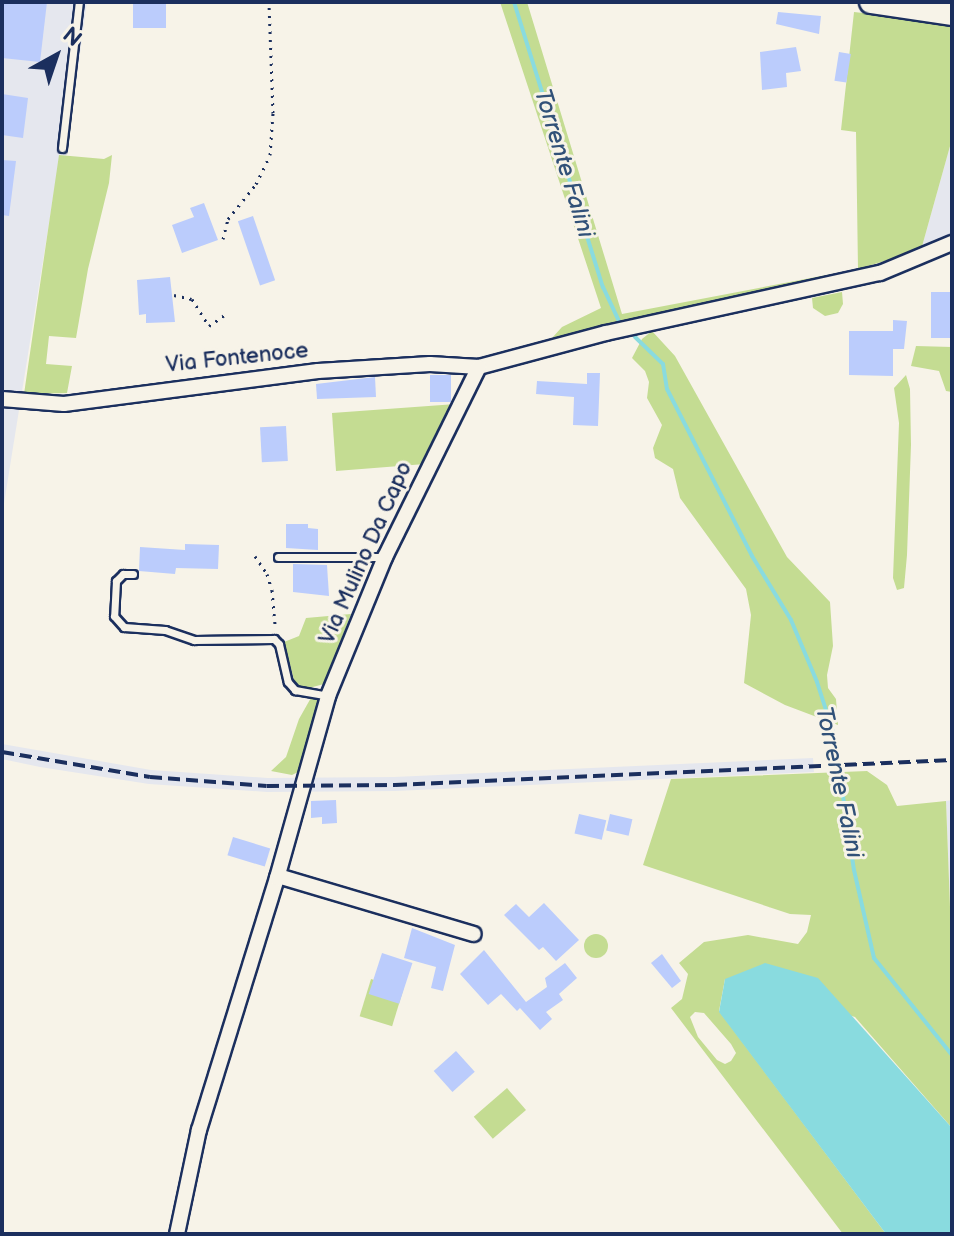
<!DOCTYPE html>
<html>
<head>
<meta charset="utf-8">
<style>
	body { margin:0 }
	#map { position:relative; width:954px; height:1236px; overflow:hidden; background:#f7f3e8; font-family:"Balsamiq Sans",sans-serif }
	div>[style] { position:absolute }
	.built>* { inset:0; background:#e5e7ee }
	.green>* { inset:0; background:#c4dc92; transform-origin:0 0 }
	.round { border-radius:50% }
	.water>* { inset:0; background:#89dbdf }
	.stream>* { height:4px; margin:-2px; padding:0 2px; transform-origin:2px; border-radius:2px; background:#89dbdf }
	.building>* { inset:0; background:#bbccfc; transform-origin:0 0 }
	.path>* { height:3px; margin-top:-1.5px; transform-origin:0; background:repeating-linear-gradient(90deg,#1b2f5e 0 2px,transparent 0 8px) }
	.roads { filter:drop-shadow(2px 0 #1b2f5e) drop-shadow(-2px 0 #1b2f5e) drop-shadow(0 2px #1b2f5e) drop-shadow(0 -2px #1b2f5e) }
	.service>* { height:7px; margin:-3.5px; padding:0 3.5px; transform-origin:3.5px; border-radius:3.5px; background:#f7f3e8 }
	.minor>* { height:14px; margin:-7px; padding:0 7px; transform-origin:7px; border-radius:7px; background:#f7f3e8 }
	.primary>* { height:22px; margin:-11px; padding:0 11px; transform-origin:11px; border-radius:11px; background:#f7f3e8 }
	.rail>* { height:4px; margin-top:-2px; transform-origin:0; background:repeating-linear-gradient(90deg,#1b2f5e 0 12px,transparent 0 18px) }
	span { translate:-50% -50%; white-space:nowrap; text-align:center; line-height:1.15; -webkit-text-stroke:6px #f7f3e8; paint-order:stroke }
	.street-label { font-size:22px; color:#1b2f5e }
	.water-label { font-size:24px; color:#315178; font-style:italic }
	.frame { position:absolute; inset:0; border:4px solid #1b2f5e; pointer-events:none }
	.north { position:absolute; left:16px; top:16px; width:80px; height:80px; -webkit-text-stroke:6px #f7f3e8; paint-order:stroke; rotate:40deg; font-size:22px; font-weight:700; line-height:32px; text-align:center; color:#1b2f5e }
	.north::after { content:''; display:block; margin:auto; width:28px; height:36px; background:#1b2f5e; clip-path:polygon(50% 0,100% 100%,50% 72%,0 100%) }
</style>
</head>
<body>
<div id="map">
	<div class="built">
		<div style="clip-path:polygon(2px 2px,87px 2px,66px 156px,60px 155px,2px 516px)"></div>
		<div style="clip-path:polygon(952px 139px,952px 236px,921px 250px)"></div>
		<div style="clip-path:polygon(2px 744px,151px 770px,268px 778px,394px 777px,813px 758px,814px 772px,395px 791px,267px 792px,149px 784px,40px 767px,2px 759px)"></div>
		<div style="clip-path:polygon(952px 800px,952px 960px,946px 801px)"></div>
	</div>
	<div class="green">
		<div style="clip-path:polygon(500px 2px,527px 2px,622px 314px,858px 269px,856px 132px,841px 130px,854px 12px,952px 23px,952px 139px,921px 250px,858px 269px,552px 338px,562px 327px,601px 308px)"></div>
		<div style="clip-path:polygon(59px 155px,104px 159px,112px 155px,109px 183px,88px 269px,76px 338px,49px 336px,46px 364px,72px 366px,67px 393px,24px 394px)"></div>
		<div style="clip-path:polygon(842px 292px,843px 304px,838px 313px,825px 316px,813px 308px,812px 298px)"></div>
		<div style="clip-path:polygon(652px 331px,675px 356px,787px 557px,830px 602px,833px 646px,827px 675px,828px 688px,836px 699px,838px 725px,785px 705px,744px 683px,751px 615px,746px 589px,680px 498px,673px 469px,655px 458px,653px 448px,662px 425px,647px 398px,649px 382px,645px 371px,632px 358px,642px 339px)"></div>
		<div style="clip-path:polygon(916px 346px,952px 347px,952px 392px,946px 391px,939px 371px,911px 366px)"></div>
		<div style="clip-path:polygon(906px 375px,910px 389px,911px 445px,907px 555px,904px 588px,897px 590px,893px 578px,899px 423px,894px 388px)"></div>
		<div style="clip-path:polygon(456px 404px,425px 464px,336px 471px,332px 413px)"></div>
		<div style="clip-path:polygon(351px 614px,324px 684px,309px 688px,299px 686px,294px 680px,284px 642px,299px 636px,306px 618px)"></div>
		<div style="clip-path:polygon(312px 696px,320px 697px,298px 772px,292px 775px,271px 771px,286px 757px,299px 719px)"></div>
		<div style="clip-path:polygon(evenodd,867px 771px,887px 785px,897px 806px,946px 801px,952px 960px,952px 1128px,855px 1017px,725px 979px,719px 1011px,886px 1234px,843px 1234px,671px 1008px,682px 999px,688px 974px,679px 963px,704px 942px,748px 935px,798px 944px,807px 932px,811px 915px,790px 914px,643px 865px,671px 779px,867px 771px,695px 1012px,704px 1013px,731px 1044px,736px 1053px,731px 1061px,725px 1064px,717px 1060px,698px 1037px,690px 1017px,695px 1012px)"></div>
		<div class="round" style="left:584px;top:934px;width:24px;height:24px"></div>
		<div style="left:371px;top:979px;width:34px;height:39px;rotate:17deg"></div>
		<div style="left:507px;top:1088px;width:29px;height:44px;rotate:49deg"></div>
	</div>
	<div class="water">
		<div style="clip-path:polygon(765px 963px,818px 978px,952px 1128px,952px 1234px,886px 1234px,719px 1012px,725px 979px)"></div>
	</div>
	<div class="stream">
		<div style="left:514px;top:2px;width:299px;rotate:72.7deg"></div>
		<div style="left:603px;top:287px;width:38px;rotate:65deg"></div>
		<div style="left:635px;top:337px;width:39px;rotate:44deg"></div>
		<div style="left:663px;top:364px;width:25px;rotate:81deg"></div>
		<div style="left:667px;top:389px;width:187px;rotate:63deg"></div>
		<div style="left:752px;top:556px;width:75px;rotate:58.6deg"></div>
		<div style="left:791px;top:620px;width:67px;rotate:67.2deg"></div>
		<div style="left:817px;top:682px;width:56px;rotate:72.2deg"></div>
		<div style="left:834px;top:735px;width:136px;rotate:81.6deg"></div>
		<div style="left:854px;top:870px;width:90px;rotate:77.2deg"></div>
		<div style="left:874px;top:958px;width:124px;rotate:51.2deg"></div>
	</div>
	<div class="building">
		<div style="clip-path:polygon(2px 2px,47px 2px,40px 62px,2px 58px)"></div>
		<div style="left:166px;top:4px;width:24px;height:33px;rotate:90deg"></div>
		<div style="clip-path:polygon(778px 12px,821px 16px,819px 34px,776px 24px)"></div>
		<div style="clip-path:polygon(796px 47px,801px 71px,786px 73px,787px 87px,762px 90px,760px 52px)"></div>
		<div style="left:839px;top:52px;width:12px;height:29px;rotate:9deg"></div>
		<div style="clip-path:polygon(2px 94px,28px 98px,23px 138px,2px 135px)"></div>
		<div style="clip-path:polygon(2px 160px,16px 161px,9px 216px,2px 215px)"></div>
		<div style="clip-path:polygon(204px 203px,218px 240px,182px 253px,172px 225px,194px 217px,190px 208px)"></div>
		<div style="left:253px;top:216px;width:68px;height:16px;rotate:71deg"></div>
		<div style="clip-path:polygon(170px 277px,175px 322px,146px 323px,146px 314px,139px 315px,137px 280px)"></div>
		<div style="left:931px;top:292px;width:21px;height:46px"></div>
		<div style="clip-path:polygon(893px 320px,907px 321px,904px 349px,893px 349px,893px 376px,849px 375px,849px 331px,893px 331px)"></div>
		<div style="clip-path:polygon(587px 373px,600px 373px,598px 426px,573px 425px,574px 397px,536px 394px,537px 381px,587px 384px)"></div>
		<div style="left:430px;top:375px;width:21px;height:27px"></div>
		<div style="clip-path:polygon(375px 377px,376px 397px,317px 399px,316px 384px)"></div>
		<div style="left:286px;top:426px;width:35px;height:26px;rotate:87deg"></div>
		<div style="clip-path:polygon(286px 524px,308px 524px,308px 528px,318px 529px,318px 550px,286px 548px)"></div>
		<div style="clip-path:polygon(185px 544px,219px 545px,218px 569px,176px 568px,175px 574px,139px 571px,140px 547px,185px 550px)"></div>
		<div style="clip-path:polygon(293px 564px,327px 565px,329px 596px,293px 592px)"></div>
		<div style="clip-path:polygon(336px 800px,337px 823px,322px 824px,322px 817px,311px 818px,311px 801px)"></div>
		<div style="left:579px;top:814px;width:28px;height:20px;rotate:13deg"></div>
		<div style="left:610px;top:814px;width:23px;height:17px;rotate:13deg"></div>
		<div style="left:233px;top:837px;width:39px;height:19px;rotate:17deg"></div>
		<div style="clip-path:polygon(544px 903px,579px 940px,556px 961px,543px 947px,539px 950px,504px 915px,516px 904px,529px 917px)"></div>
		<div style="clip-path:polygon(412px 928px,455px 945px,443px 991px,431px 988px,436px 967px,404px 958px)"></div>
		<div style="clip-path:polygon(484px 950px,526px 1002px,547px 987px,545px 978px,565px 963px,577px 978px,559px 994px,563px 1000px,546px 1012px,552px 1019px,540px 1030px,520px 1008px,517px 1011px,501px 994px,488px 1005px,460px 974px)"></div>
		<div style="left:382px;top:953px;width:32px;height:43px;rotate:18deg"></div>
		<div style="clip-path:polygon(662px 954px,681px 981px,672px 988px,651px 963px)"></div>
		<div style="left:456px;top:1051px;width:28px;height:30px;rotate:48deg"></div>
	</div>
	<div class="path">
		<div style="left:223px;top:239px;width:21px;rotate:-76deg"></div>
		<div style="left:228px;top:219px;width:45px;rotate:-51.3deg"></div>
		<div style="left:256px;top:184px;width:32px;rotate:-64deg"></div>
		<div style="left:270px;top:155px;width:42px;rotate:-85.9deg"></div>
		<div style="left:273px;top:113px;width:111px;rotate:-92.1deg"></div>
		<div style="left:174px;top:295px;width:18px;rotate:13deg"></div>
		<div style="left:192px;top:299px;width:32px;rotate:58deg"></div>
		<div style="left:209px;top:326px;width:19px;rotate:-35deg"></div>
		<div style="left:255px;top:556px;width:22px;rotate:56deg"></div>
		<div style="left:267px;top:574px;width:17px;rotate:73deg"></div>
		<div style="left:272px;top:590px;width:38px;rotate:85deg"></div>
	</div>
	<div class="roads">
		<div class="service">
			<div style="left:62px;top:148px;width:147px;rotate:-83.4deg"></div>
			<div style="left:278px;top:557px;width:107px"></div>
			<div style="left:133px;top:574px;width:10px;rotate:180deg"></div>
			<div style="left:123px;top:574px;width:10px;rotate:135deg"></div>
			<div style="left:116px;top:581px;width:35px;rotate:93deg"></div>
			<div style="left:114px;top:616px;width:15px;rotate:48deg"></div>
			<div style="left:124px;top:627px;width:41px;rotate:4.2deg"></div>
			<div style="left:165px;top:630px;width:31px;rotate:19deg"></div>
			<div style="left:194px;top:640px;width:80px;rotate:-0.7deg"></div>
			<div style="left:274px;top:639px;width:7px;rotate:45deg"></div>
			<div style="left:279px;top:644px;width:39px;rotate:77deg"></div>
			<div style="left:288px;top:682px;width:11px;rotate:49deg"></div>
			<div style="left:295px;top:690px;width:34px;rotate:10deg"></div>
		</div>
		<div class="minor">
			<div style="left:2px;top:399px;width:62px;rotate:4.6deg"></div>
			<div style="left:64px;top:404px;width:256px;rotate:-7.4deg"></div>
			<div style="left:318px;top:371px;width:112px;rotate:-3.6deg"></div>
			<div style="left:430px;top:364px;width:49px;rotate:3.5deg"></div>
			<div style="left:479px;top:367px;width:131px;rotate:-15deg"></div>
			<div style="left:606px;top:333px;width:280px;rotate:-12.4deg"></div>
			<div style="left:880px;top:273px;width:78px;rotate:-22.6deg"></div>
			<div style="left:278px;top:876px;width:204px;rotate:16.5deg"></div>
			<div style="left:177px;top:1234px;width:106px;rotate:-78.1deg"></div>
			<div style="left:199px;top:1130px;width:264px;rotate:-72.8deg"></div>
			<div style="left:277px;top:878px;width:189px;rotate:-74.3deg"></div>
			<div style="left:328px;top:696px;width:150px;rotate:-67.7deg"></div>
			<div style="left:385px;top:557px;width:212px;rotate:-63.7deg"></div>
		</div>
		<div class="primary">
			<div style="left:871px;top:2px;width:82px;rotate:8.4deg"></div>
		</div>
	</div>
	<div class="rail">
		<div style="left:2px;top:752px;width:150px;rotate:9.6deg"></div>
		<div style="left:150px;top:777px;width:117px;rotate:4.4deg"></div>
		<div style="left:267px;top:786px;width:128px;rotate:-0.4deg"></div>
		<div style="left:395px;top:785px;width:558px;rotate:-2.57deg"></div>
	</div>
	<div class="street-label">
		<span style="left:237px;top:358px;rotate:-6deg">Via Fontenoce</span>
		<span style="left:366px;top:553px;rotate:-66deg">Via Mulino Da Capo</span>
	</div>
	<div class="water-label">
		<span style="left:564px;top:163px;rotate:73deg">Torrente Falini</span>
		<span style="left:839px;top:782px;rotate:78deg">Torrente Falini</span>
	</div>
	<div class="frame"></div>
	<div class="north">N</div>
</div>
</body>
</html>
